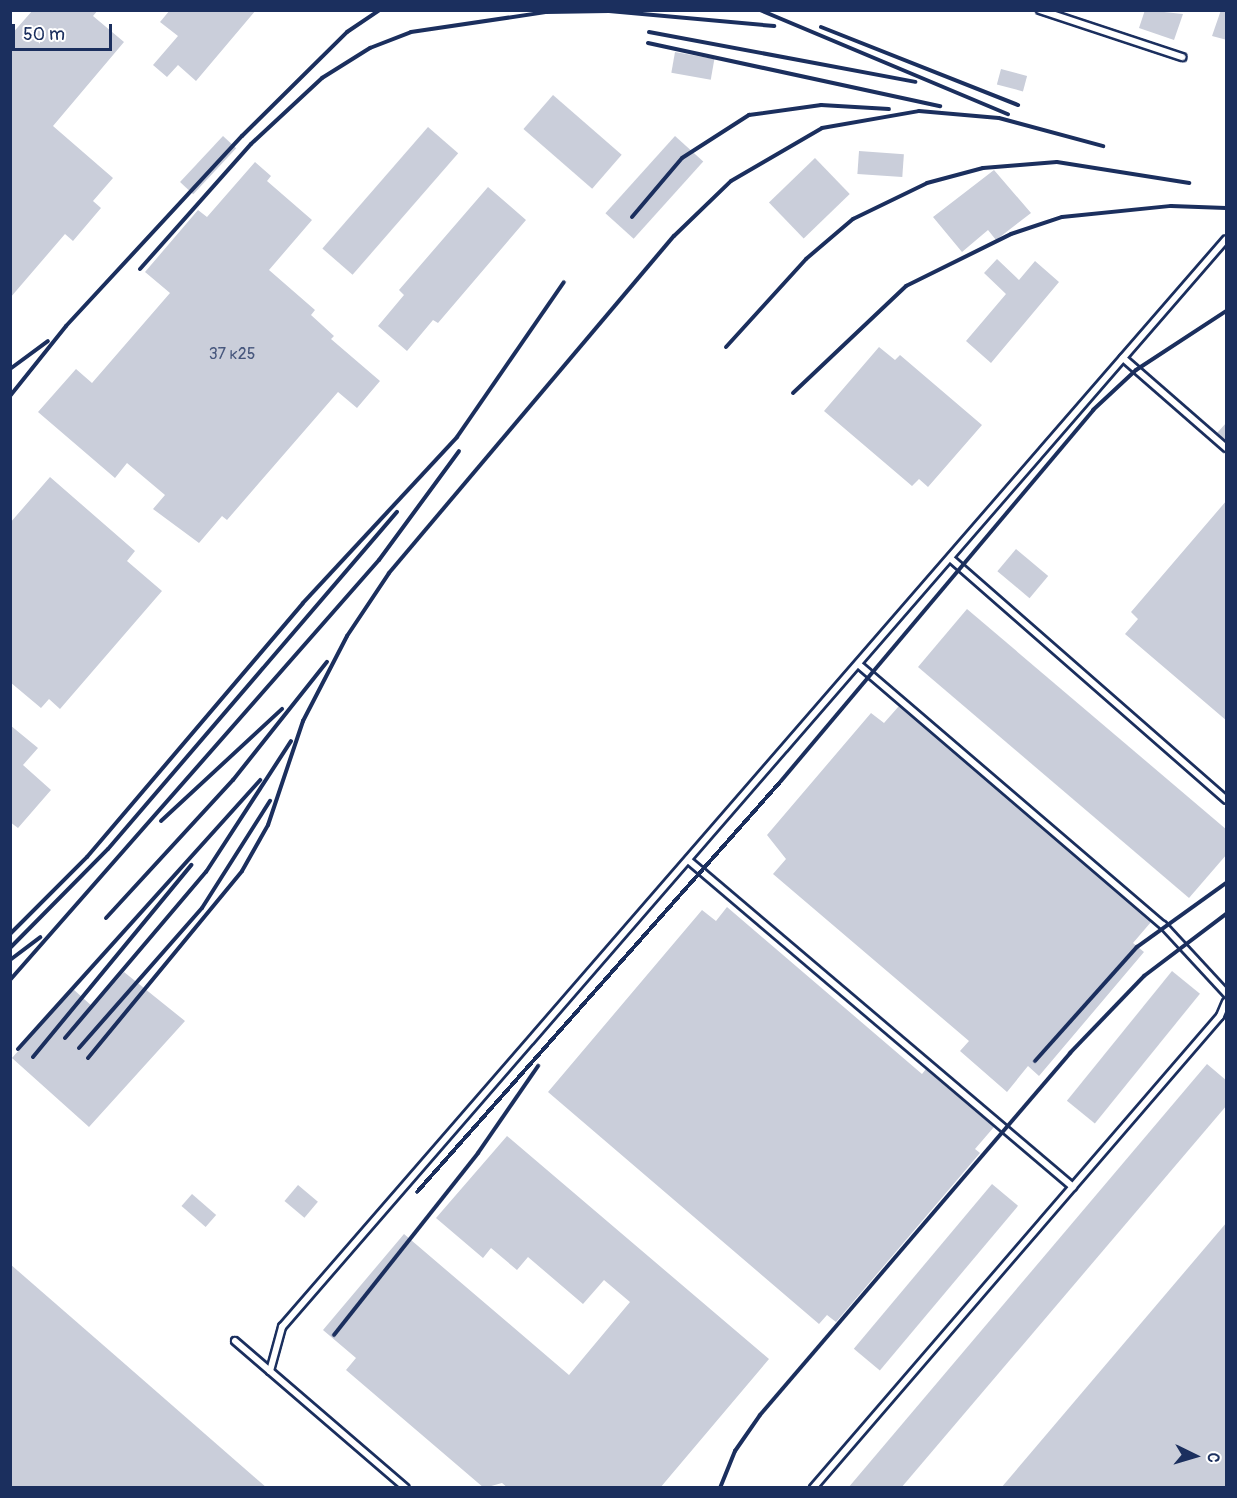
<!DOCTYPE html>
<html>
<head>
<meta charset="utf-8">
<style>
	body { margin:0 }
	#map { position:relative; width:1237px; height:1498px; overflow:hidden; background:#fff; font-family:Pangolin,sans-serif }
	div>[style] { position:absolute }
	.building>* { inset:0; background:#caceda; transform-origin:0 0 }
	.roads { filter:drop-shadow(2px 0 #1b2f5e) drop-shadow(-2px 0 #1b2f5e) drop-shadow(0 2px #1b2f5e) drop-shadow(0 -2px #1b2f5e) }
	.service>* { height:6px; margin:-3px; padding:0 3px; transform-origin:3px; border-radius:3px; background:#fff }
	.rail>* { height:4px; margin:-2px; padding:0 2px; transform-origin:2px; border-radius:2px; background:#1b2f5e }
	span { translate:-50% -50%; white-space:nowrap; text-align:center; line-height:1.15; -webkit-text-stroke:4.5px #fff; paint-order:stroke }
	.number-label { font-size:16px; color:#47577d }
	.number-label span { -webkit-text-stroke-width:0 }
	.frame { position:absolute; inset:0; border:12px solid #1b2f5e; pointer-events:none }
	.north { position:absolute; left:1165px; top:1426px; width:60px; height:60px; -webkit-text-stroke:4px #fff; paint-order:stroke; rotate:95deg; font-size:16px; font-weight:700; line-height:24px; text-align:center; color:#1b2f5e }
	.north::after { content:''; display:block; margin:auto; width:21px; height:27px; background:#1b2f5e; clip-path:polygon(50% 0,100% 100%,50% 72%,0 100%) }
	.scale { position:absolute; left:12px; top:24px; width:100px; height:27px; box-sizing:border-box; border:3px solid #1b2f5e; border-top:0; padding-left:8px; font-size:18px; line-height:21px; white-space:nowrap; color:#1b2f5e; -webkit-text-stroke:4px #fff; paint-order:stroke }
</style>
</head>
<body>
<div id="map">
	<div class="building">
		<div style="clip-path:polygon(33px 10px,98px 10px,93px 16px,124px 42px,53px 126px,113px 178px,93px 201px,101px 208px,73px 241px,65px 234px,10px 298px,10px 36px)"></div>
		<div style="clip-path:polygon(170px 10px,256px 10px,196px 81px,178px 65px,167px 77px,153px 65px,178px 36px,160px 22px)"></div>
		<div style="clip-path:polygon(1145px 10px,1183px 14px,1174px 40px,1139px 28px)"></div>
		<div style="clip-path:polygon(1221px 10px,1227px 10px,1227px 40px,1212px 36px)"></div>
		<div style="left:675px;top:52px;width:40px;height:21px;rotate:10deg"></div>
		<div style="left:1001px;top:69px;width:27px;height:16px;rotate:15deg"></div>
		<div style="left:553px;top:95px;width:91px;height:45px;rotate:41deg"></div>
		<div style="left:428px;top:127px;width:40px;height:161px;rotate:41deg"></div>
		<div style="left:223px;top:136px;width:18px;height:63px;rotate:43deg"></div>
		<div style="left:675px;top:136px;width:38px;height:104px;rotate:42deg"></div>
		<div style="left:859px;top:151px;width:45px;height:23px;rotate:4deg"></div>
		<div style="left:815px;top:158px;width:50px;height:64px;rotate:46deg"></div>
		<div style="clip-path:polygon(255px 162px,271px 176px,267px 181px,312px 220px,269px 270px,315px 310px,311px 315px,334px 336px,331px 339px,380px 381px,357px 408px,338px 392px,227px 520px,222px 516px,199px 543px,153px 509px,165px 495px,127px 463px,115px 478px,38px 412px,76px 369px,92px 383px,170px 293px,145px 272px,198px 210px,207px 217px)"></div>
		<div style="clip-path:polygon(994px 170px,1031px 213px,996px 240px,988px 230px,962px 252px,933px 217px)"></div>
		<div style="clip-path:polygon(488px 187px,526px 220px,438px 323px,433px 320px,407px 351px,378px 326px,404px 295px,399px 290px)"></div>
		<div style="clip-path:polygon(997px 259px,1019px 280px,1035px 261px,1059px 282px,991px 363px,966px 341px,1006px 294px,984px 273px)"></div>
		<div style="clip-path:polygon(879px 347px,895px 360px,900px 355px,982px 425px,928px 487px,919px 479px,912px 486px,824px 411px)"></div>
		<div style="clip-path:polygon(1227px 422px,1227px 441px,1217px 433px)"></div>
		<div style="clip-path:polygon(50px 477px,135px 551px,127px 561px,162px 591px,60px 709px,49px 699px,41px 708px,10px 682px,10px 523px)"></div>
		<div style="clip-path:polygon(1227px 500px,1227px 721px,1125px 634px,1138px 619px,1131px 612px)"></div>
		<div style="left:1016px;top:549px;width:42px;height:29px;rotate:40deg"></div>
		<div style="clip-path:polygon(967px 609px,1227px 830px,1227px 854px,1189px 898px,918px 667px)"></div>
		<div style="clip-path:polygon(899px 706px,1151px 922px,1133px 943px,1144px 952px,1039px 1076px,1028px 1066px,1007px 1092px,960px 1051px,969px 1041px,773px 874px,786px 859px,767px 835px,871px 713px,884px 723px)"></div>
		<div style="clip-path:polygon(10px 725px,38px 748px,23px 765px,51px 790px,18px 828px,10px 822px)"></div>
		<div style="clip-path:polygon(727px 907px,922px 1074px,926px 1069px,994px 1127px,975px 1149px,980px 1153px,836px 1322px,827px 1315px,819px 1324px,548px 1092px,702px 910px,716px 921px)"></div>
		<div style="left:1172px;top:971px;width:36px;height:167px;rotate:39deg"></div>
		<div style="clip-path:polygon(124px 972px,185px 1021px,89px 1127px,12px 1058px,73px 989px,93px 1007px)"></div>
		<div style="clip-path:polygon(1207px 1064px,1227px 1081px,1227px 1105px,901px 1488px,848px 1488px)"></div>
		<div style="clip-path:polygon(507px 1136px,769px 1359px,660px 1488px,508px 1488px,502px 1483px,484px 1488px,346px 1370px,356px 1358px,323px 1330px,404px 1234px,569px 1375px,630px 1302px,604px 1280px,583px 1304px,528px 1257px,517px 1270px,491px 1248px,483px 1258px,436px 1218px)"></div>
		<div style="left:992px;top:1184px;width:34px;height:215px;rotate:40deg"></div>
		<div style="left:298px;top:1185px;width:26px;height:21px;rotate:40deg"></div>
		<div style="left:192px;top:1194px;width:32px;height:16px;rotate:41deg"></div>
		<div style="clip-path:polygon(1227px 1222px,1227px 1488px,1001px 1488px)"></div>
		<div style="clip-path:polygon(10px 1264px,110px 1351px,267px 1488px,10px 1488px)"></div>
	</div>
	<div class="roads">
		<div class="service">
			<div style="left:1040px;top:10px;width:150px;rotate:18.3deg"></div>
			<div style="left:1123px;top:358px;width:137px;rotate:41.1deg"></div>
			<div style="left:950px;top:558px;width:367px;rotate:41.2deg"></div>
			<div style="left:858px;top:664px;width:401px;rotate:40.6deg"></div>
			<div style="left:1163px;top:925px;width:93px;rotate:47.2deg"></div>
			<div style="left:688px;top:860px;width:505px;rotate:40.34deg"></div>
			<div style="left:235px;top:1341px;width:225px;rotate:40.7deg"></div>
			<div style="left:270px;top:1371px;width:46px;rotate:-74.7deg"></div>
			<div style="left:282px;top:1327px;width:1440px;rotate:-49.05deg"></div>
			<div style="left:813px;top:1488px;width:623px;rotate:-49.23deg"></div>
			<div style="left:1220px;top:1016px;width:15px;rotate:-67deg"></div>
		</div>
	</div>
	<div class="rail">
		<div style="left:760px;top:10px;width:269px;rotate:22.8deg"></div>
		<div style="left:821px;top:27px;width:212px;rotate:21.6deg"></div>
		<div style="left:649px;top:32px;width:271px;rotate:10.6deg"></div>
		<div style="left:648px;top:43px;width:299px;rotate:12.2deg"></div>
		<div style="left:632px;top:217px;width:77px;rotate:-49.7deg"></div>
		<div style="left:682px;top:158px;width:80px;rotate:-32.7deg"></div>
		<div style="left:749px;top:115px;width:73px;rotate:-7.9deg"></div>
		<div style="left:821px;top:105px;width:68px;rotate:3.4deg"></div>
		<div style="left:140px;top:269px;width:167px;rotate:-48.4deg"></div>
		<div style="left:251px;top:144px;width:97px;rotate:-42.9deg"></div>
		<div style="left:322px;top:78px;width:57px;rotate:-32deg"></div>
		<div style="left:370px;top:48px;width:44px;rotate:-21.3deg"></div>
		<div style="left:411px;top:32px;width:136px;rotate:-8.4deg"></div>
		<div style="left:546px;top:12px;width:63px;rotate:-0.9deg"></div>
		<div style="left:609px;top:11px;width:166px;rotate:5.2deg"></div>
		<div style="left:726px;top:347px;width:119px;rotate:-47.7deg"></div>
		<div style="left:806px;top:259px;width:62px;rotate:-40.4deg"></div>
		<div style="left:853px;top:219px;width:82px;rotate:-25.9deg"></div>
		<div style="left:927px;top:183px;width:58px;rotate:-15deg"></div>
		<div style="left:983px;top:168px;width:74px;rotate:-4.6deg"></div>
		<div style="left:1057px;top:162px;width:134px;rotate:9deg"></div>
		<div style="left:10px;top:369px;width:47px;rotate:-36.4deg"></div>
		<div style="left:793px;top:393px;width:156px;rotate:-43.4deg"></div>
		<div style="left:906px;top:286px;width:117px;rotate:-26.3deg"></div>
		<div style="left:1011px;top:234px;width:54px;rotate:-18.4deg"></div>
		<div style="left:1062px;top:217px;width:110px;rotate:-5.8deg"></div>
		<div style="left:1171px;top:206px;width:55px;rotate:2.1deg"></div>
		<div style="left:10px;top:396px;width:90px;rotate:-51.3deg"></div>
		<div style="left:66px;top:326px;width:259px;rotate:-47.2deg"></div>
		<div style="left:242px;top:136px;width:148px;rotate:-44.7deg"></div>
		<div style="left:347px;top:32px;width:40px;rotate:-34deg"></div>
		<div style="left:161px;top:821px;width:165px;rotate:-42.8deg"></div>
		<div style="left:106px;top:918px;width:188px;rotate:-47.4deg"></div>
		<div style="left:233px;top:780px;width:151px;rotate:-51.5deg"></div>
		<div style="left:10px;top:934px;width:109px;rotate:-45deg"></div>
		<div style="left:87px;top:857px;width:333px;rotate:-49.6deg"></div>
		<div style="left:303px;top:603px;width:226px;rotate:-47.1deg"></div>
		<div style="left:457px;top:437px;width:188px;rotate:-55.4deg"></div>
		<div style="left:10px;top:948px;width:139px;rotate:-45.3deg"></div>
		<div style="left:108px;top:849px;width:444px;rotate:-49.4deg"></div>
		<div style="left:10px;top:960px;width:38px;rotate:-37deg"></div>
		<div style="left:10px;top:980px;width:559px;rotate:-48.7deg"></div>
		<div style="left:379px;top:560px;width:135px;rotate:-53.7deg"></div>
		<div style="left:65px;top:1038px;width:218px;rotate:-49.7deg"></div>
		<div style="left:206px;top:872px;width:156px;rotate:-57deg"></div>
		<div style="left:79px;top:1048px;width:186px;rotate:-48.7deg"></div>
		<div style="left:202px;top:908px;width:127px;rotate:-57.6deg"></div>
		<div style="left:18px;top:1049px;width:362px;rotate:-48deg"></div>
		<div style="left:33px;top:1057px;width:249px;rotate:-50.5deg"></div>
		<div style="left:88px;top:1058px;width:242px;rotate:-50.5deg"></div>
		<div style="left:242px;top:871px;width:53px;rotate:-60.5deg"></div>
		<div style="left:268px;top:825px;width:110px;rotate:-71.4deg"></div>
		<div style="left:303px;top:721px;width:96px;rotate:-62.6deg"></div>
		<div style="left:347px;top:636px;width:76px;rotate:-56.3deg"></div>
		<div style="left:389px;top:573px;width:441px;rotate:-49.8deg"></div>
		<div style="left:674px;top:236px;width:79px;rotate:-44deg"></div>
		<div style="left:731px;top:181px;width:105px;rotate:-30.2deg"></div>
		<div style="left:822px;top:128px;width:98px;rotate:-9.9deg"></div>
		<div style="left:919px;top:111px;width:80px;rotate:5deg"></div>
		<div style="left:999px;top:118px;width:108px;rotate:15.1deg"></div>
		<div style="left:1035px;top:1061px;width:153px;rotate:-48.2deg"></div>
		<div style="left:1137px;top:947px;width:110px;rotate:-35.7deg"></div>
		<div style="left:417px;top:1192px;width:549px;rotate:-48.47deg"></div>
		<div style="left:781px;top:781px;width:485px;rotate:-49.9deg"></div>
		<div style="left:1093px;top:410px;width:59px;rotate:-42.9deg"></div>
		<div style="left:1136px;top:370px;width:108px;rotate:-33.2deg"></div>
		<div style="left:334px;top:1335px;width:232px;rotate:-51.6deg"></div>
		<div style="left:478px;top:1153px;width:106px;rotate:-55.4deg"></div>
		<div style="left:720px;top:1488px;width:40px;rotate:-68deg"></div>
		<div style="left:735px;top:1451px;width:44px;rotate:-55.2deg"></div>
		<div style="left:760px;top:1415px;width:477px;rotate:-49.4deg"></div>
		<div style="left:1070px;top:1053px;width:107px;rotate:-46.1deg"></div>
		<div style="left:1144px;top:976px;width:103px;rotate:-37.1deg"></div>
	</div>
	<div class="number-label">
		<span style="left:232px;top:354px">37 к25</span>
	</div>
	<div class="frame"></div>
	<div class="north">С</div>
	<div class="scale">50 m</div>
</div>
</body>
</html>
